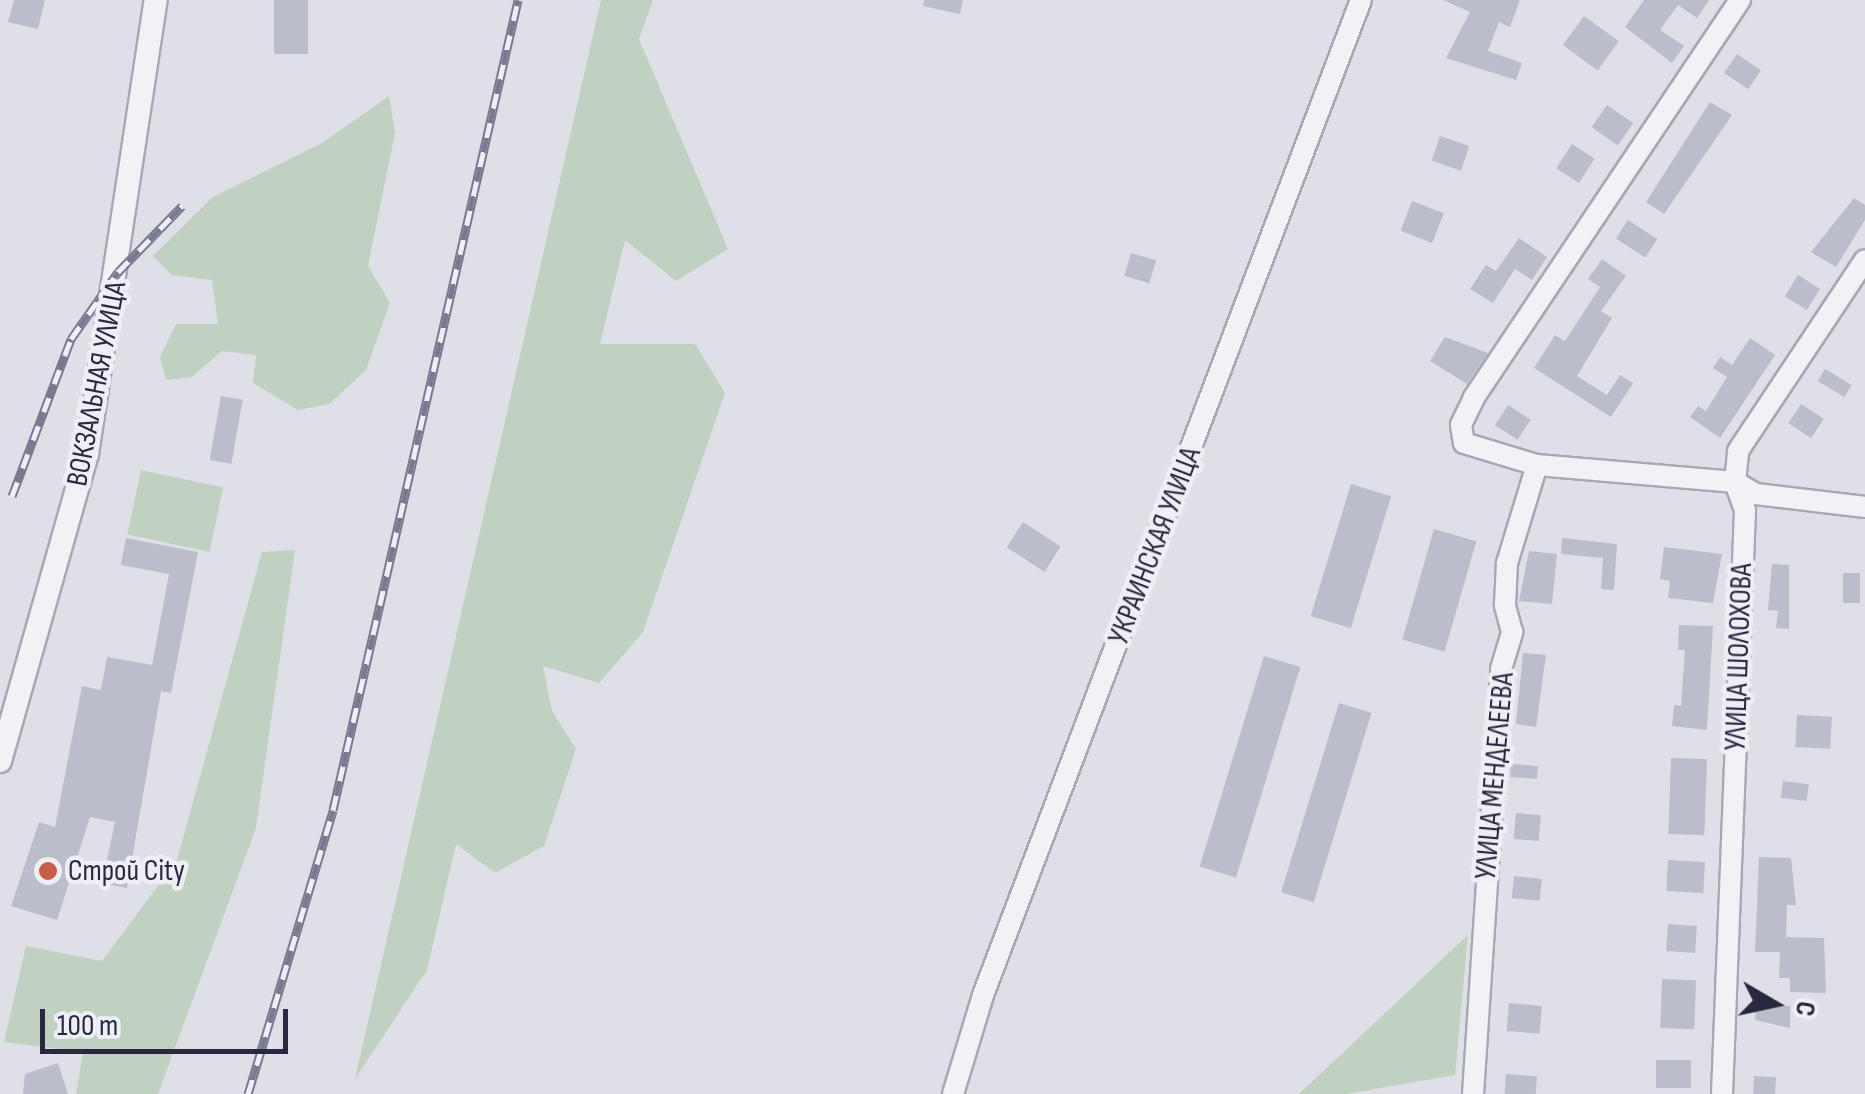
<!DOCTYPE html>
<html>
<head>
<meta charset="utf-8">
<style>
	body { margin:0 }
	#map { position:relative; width:1865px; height:1094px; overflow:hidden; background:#dfdfe7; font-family:"Sofia Sans Condensed",sans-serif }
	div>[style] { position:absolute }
	.green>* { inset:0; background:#c0d1c1; transform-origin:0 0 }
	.building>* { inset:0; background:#bcbdca; transform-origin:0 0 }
	.roads { filter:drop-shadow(2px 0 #a8a8b4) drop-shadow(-2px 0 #a8a8b4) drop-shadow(0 2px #a8a8b4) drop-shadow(0 -2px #a8a8b4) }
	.minor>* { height:20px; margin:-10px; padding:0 10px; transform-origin:10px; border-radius:10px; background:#f1f1f6 }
	.tertiary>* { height:22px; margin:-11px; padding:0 11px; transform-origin:11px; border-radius:11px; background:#f1f1f6 }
	.rail>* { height:9px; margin-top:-4.5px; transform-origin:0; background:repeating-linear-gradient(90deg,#eeeff5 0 15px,#797a90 0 30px); box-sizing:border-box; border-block:2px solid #797a90 }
	.dots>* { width:28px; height:28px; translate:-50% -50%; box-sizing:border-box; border:5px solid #eeeff5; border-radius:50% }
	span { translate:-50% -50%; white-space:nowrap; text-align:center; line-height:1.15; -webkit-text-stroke:9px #eeeff5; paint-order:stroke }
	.street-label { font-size:30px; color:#28293e }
	.poi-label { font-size:30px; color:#28293e }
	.left { translate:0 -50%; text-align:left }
	.north { position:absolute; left:1725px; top:954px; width:100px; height:100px; -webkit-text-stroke:8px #eeeff5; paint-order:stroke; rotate:99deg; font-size:28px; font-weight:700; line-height:40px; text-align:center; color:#28293e }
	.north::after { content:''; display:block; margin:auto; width:35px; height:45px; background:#28293e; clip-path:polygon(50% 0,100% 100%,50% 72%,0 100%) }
	.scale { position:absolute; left:40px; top:1009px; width:248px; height:45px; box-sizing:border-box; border:5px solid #28293e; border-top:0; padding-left:12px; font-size:30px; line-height:35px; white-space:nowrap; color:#28293e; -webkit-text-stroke:8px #eeeff5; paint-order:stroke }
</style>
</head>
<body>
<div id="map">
	<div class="green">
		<div style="clip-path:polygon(601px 0,653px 0,639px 39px,728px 249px,676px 281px,625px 240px,600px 344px,695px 344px,725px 393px,643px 632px,599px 683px,543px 666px,552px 711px,576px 749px,544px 846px,495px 873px,456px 844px,427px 970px,355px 1079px)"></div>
		<div style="clip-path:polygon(389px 96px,395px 133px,368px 266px,390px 303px,366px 370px,329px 404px,298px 410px,253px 383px,256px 355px,222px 351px,192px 377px,166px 380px,160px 357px,176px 324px,218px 324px,212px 280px,172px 275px,153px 256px,213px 197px,322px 143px)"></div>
		<div style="left:141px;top:470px;width:84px;height:66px;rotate:12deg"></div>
		<div style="clip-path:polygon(295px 550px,256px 828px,158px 1094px,76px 1094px,83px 1052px,4px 1042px,26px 946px,102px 961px,177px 860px,262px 552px)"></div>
		<div style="clip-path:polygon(1468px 935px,1455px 1075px,1346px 1094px,1299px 1094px)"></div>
	</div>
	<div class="building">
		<div style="clip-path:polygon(14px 0,45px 0,38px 29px,8px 22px)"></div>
		<div style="left:274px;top:0;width:34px;height:54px"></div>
		<div style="clip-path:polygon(924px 0,963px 0,960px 14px,923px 6px)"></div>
		<div style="clip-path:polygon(1443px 0,1520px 0,1510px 27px,1499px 22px,1488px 51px,1522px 63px,1516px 80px,1446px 58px,1470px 12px)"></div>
		<div style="clip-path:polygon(1644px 0,1709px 0,1697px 18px,1678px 5px,1660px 30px,1684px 46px,1672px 63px,1625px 27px)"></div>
		<div style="left:1584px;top:16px;width:43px;height:36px;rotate:36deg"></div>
		<div style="left:1737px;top:54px;width:29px;height:23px;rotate:34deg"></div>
		<div style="clip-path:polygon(1710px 102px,1732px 115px,1664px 214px,1646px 202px)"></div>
		<div style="left:1607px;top:105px;width:32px;height:27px;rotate:35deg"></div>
		<div style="left:1440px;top:136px;width:31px;height:26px;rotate:19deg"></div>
		<div style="left:1572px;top:144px;width:27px;height:29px;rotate:33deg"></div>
		<div style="clip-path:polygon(1854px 198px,1865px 205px,1865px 220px,1836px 267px,1811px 252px)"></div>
		<div style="left:1412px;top:201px;width:34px;height:32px;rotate:21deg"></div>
		<div style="left:1628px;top:220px;width:35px;height:22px;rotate:33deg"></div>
		<div style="clip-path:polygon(1519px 238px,1547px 257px,1532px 280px,1515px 269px,1493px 303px,1470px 289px,1486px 265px,1496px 271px)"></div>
		<div style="left:1131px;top:253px;width:26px;height:24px;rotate:16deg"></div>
		<div style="clip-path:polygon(1602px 259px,1626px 276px,1601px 311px,1612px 318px,1577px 376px,1607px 395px,1620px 375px,1633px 383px,1611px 417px,1534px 368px,1555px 335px,1565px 341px,1600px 287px,1588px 279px)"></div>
		<div style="left:1798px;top:275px;width:26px;height:25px;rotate:32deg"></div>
		<div style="clip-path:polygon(1445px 337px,1488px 353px,1467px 384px,1430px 361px)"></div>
		<div style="clip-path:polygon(1750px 338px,1775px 355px,1720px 438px,1690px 417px,1698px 406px,1706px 411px,1727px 377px,1713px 368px,1720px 357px,1732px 365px)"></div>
		<div style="left:1825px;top:369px;width:31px;height:14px;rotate:31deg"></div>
		<div style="left:221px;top:396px;width:22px;height:65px;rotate:10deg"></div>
		<div style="left:1801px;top:404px;width:27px;height:23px;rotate:33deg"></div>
		<div style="left:1508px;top:405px;width:27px;height:24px;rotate:33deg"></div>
		<div style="left:1351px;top:484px;width:42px;height:138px;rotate:17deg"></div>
		<div style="left:1023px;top:522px;width:45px;height:30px;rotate:33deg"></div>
		<div style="left:1434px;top:529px;width:44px;height:115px;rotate:16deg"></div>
		<div style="clip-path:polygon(126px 538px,198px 552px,171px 693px,161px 691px,127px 888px,102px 883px,115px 822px,90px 817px,57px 920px,11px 906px,39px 822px,55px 827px,82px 686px,101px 690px,107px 657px,152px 665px,169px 574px,121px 565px)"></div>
		<div style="clip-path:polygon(1562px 538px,1617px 544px,1614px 590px,1601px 589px,1603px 558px,1561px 554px)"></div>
		<div style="clip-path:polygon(1664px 547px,1722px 554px,1713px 603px,1668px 598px,1670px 581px,1660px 579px)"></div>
		<div style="clip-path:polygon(1529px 551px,1557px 554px,1552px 604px,1519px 601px)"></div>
		<div style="clip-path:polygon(1772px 564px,1789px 565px,1789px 629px,1776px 628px,1778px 611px,1768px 610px)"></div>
		<div style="left:1843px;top:573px;width:17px;height:30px"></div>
		<div style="clip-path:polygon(1679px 625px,1713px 626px,1707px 730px,1672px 726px,1674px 705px,1681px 706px,1685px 650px,1678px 650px)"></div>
		<div style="clip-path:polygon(1523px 653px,1546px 655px,1536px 727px,1516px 724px)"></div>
		<div style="left:1264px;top:656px;width:38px;height:220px;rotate:17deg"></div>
		<div style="left:1339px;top:703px;width:34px;height:198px;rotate:17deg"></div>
		<div style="left:1797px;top:715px;width:35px;height:32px;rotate:3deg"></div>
		<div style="left:1671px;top:758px;width:36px;height:76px;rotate:2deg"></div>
		<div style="left:1511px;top:764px;width:27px;height:13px;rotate:4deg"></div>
		<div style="left:1783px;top:781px;width:26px;height:17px;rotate:7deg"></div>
		<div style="left:1516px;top:813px;width:25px;height:26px;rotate:5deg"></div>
		<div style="clip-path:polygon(1759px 857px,1791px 858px,1796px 905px,1787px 905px,1786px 937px,1824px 938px,1826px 993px,1790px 992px,1790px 978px,1779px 978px,1780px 952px,1755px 952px)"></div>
		<div style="left:1668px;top:860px;width:37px;height:31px;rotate:3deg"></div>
		<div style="left:1514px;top:876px;width:28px;height:22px;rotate:6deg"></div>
		<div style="left:1668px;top:924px;width:29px;height:27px;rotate:4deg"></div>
		<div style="left:1662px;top:979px;width:34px;height:49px;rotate:2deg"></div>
		<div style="left:1509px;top:1003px;width:33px;height:28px;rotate:5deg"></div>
		<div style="clip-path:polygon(1756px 1005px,1790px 1006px,1790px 1028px,1755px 1020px)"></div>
		<div style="left:1656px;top:1060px;width:35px;height:28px"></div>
		<div style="clip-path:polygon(58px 1063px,68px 1094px,23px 1094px,25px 1074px)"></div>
		<div style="left:1506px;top:1074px;width:31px;height:20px;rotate:4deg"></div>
		<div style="left:1754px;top:1076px;width:22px;height:18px;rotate:3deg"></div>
	</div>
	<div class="roads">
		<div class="minor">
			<div style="left:1740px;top:0;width:479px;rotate:123.8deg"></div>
			<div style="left:1474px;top:398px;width:30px;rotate:116deg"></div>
			<div style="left:1461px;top:425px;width:18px;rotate:81deg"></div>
			<div style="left:1464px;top:443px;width:76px;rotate:16.8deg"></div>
			<div style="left:1537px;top:465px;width:199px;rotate:4.9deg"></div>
			<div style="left:1735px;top:482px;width:24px;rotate:30deg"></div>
			<div style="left:1756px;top:494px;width:110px;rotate:6.8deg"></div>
			<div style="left:953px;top:1094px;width:103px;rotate:-73.1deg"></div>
			<div style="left:983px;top:995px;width:1064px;rotate:-69.2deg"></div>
			<div style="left:1473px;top:1094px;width:426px;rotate:-86.2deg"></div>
			<div style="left:1501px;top:669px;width:39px;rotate:-73deg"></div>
			<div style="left:1512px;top:632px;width:28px;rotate:-105deg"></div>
			<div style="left:1505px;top:605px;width:42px;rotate:-87.3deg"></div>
			<div style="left:1507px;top:563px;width:102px;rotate:-73deg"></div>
			<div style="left:1722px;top:1094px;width:584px;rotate:-87.74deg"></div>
			<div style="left:1745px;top:510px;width:30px;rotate:-110deg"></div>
			<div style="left:1735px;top:482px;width:31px;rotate:-84deg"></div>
			<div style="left:1738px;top:451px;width:229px;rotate:-56.4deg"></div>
		</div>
		<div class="tertiary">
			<div style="left:0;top:761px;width:319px;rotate:-74.2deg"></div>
			<div style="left:87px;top:454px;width:459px;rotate:-81.4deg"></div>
		</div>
	</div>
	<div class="rail">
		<div style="left:12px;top:496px;width:168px;rotate:-69.4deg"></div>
		<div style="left:71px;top:339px;width:82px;rotate:-55deg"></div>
		<div style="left:118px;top:272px;width:92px;rotate:-45.9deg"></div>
		<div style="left:248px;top:1094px;width:296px;rotate:-73.3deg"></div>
		<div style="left:333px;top:810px;width:831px;rotate:-77.13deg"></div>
	</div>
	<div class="dots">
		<div style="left:48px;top:871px;background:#c95e47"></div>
	</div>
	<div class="street-label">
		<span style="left:97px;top:384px;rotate:-79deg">ВОКЗАЛЬНАЯ УЛИЦА</span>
		<span style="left:1155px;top:546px;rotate:-69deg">УКРАИНСКАЯ УЛИЦА</span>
		<span style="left:1739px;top:657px;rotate:-88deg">УЛИЦА ШОЛОХОВА</span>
		<span style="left:1495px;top:776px;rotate:-85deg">УЛИЦА МЕНДЕЛЕЕВА</span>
	</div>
	<div class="poi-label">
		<span class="left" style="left:68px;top:871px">Строй City</span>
	</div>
	<div class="north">С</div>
	<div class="scale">100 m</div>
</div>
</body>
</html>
